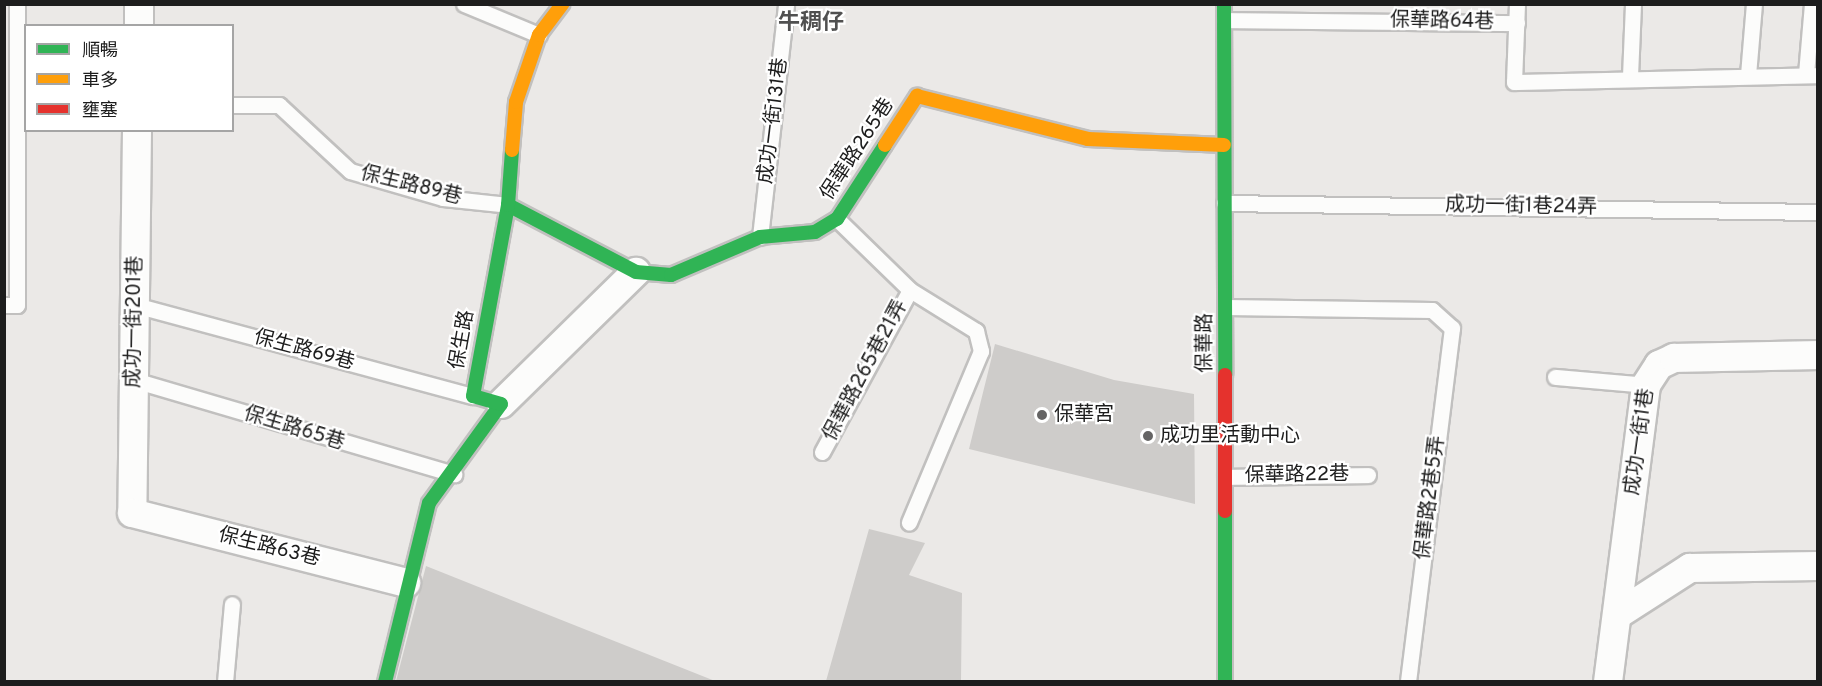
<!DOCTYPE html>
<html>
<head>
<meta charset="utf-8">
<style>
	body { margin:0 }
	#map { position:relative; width:1822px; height:686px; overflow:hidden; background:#ebe9e7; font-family:Overpass,"Noto Sans TC",sans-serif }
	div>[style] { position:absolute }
	.building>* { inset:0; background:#ceccca }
	.roads { filter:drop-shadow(2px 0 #c1c0bf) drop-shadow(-2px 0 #c1c0bf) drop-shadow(0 2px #c1c0bf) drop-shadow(0 -2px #c1c0bf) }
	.lane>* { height:15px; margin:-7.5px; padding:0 7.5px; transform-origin:7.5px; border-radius:7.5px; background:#fcfcfb }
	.street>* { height:28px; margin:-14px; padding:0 14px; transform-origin:14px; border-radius:14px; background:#fcfcfb }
	.fast>* { height:14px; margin:-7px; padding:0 7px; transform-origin:7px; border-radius:7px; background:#30b455 }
	.slow>* { height:14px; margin:-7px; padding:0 7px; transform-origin:7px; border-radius:7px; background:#ff9f0a }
	.jam>* { height:14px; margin:-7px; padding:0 7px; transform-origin:7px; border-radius:7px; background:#e5322d }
	.dots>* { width:16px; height:16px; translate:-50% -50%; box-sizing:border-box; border:3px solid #fff; border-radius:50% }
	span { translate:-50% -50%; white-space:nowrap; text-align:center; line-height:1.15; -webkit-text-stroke:4.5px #fff; paint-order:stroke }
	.street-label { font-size:20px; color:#1d1d1d }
	.poi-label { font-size:20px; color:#1d1d1d }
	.left { translate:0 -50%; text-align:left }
	.quarter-label { font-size:22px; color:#505050; font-weight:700 }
	.frame { position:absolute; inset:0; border:6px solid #1d1d1d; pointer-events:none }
	.legend { position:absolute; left:24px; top:24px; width:210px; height:108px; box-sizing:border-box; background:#fff; border:2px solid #a5a5a5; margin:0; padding:8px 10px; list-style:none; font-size:18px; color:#1d1d1d }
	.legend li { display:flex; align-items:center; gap:12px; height:30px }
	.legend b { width:30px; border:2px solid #a5a5a5 }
</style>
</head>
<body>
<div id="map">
	<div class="building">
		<div style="clip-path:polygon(995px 344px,1114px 380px,1194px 394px,1195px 504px,969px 449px)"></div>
		<div style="clip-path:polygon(869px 529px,925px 543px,909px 575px,962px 593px,961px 681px,826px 681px)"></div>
		<div style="clip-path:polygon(426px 566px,715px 681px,396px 681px)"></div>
	</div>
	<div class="roads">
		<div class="lane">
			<div style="left:464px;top:4px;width:81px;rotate:22.5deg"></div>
			<div style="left:1517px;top:4px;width:78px;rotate:92.2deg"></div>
			<div style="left:1514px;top:82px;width:304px;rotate:-1.3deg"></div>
			<div style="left:1224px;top:20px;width:293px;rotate:0.6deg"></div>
			<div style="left:1806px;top:74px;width:70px;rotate:-85.1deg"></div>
			<div style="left:1748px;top:75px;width:71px;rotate:-85.2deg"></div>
			<div style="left:1630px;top:76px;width:72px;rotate:-87.6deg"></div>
			<div style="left:232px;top:105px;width:47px"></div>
			<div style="left:279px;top:105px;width:97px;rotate:42.9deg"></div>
			<div style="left:350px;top:171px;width:97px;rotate:16.2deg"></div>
			<div style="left:443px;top:198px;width:65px;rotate:6.1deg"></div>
			<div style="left:1224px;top:203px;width:594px;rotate:0.87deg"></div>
			<div style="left:837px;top:219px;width:102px;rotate:44.2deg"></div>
			<div style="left:910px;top:290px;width:78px;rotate:31.8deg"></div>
			<div style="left:976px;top:331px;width:21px;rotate:76deg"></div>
			<div style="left:981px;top:351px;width:186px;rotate:112.8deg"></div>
			<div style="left:760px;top:237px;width:234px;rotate:-83.6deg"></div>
			<div style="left:4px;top:305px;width:13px"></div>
			<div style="left:17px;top:305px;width:301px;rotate:-90deg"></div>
			<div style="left:135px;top:305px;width:350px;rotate:15.1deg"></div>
			<div style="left:1226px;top:307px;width:206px;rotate:0.8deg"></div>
			<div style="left:1432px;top:310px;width:27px;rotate:42deg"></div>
			<div style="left:1452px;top:328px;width:357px;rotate:97.1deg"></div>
			<div style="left:1555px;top:377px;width:91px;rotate:5deg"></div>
			<div style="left:134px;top:380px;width:334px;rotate:16.4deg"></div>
			<div style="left:822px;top:452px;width:184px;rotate:-61.5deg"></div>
			<div style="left:1225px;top:477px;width:143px;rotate:-0.8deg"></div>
			<div style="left:225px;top:682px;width:78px;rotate:-84.9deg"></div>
		</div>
		<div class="street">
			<div style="left:139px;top:26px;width:22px;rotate:-90deg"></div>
			<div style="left:137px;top:130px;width:383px;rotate:90.7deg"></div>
			<div style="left:132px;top:513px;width:283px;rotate:14.3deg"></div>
			<div style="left:501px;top:404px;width:189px;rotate:-44.4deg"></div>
			<div style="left:1617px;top:615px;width:87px;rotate:-32.8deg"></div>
			<div style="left:1690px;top:568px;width:128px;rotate:-0.9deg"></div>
			<div style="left:1608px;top:682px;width:299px;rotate:-82.7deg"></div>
			<div style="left:1646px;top:385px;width:24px;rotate:-57deg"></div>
			<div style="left:1659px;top:365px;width:17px;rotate:-25deg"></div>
			<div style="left:1674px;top:358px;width:144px;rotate:-1.2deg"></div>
		</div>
		<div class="fast">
			<div style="left:1224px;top:4px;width:371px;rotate:89.8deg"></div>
			<div style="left:508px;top:205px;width:144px;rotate:27.6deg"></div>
			<div style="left:636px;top:272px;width:35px;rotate:5deg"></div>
			<div style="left:671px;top:275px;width:97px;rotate:-23.1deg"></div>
			<div style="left:760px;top:237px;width:55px;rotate:-5.2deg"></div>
			<div style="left:815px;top:232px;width:26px;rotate:-31deg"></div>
			<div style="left:837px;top:219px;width:88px;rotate:-57deg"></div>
			<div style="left:1225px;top:511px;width:171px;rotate:90deg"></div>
			<div style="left:385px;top:682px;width:184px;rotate:-76.2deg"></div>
			<div style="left:429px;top:503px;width:122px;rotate:-54deg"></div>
			<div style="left:501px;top:404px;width:29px;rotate:-164deg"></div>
			<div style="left:473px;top:396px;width:194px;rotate:-79.6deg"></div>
			<div style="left:508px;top:205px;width:55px;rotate:-85.8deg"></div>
		</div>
		<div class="slow">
			<div style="left:885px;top:145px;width:59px;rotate:-56.9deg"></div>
			<div style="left:917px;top:96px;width:176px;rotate:14.1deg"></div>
			<div style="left:1088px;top:139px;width:136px;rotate:2.5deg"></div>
			<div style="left:512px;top:150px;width:48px;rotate:-85.2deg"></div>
			<div style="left:516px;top:102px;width:71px;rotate:-71.1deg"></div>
			<div style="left:539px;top:35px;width:39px;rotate:-53deg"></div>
		</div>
		<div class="jam">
			<div style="left:1225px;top:375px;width:136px;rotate:90deg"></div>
		</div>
	</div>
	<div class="dots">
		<div style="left:1042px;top:415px;background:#656464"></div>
		<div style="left:1148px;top:436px;background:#656464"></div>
	</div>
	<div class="street-label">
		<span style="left:1442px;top:22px;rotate:1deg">保華路64巷</span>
		<span style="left:774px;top:121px;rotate:-83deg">成功一街131巷</span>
		<span style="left:858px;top:150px;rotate:-57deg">保華路265巷</span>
		<span style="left:411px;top:186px;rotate:14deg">保生路89巷</span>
		<span style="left:1521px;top:207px;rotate:1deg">成功一街1巷24弄</span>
		<span style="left:135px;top:322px;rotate:-89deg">成功一街201巷</span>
		<span style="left:463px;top:340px;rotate:-80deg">保生路</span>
		<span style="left:1206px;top:343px;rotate:-90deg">保華路</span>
		<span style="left:304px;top:351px;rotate:15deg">保生路69巷</span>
		<span style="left:866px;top:371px;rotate:-62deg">保華路265巷21弄</span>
		<span style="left:294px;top:429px;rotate:17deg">保生路65巷</span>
		<span style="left:1640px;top:442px;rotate:-82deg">成功一街1巷</span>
		<span style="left:1297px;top:476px;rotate:-1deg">保華路22巷</span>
		<span style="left:1431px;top:498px;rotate:-83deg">保華路2巷5弄</span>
		<span style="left:269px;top:548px;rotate:14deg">保生路63巷</span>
	</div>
	<div class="poi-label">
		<span class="left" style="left:1054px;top:415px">保華宮</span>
		<span class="left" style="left:1160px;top:436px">成功里活動中心</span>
	</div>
	<div class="quarter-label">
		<span style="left:811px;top:24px">牛稠仔</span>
	</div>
	<div class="frame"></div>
	<ul class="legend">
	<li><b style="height:8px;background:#30b455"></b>順暢</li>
	<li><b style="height:8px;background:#ff9f0a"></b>車多</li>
	<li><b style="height:8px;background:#e5322d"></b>壅塞</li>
	</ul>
</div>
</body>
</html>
